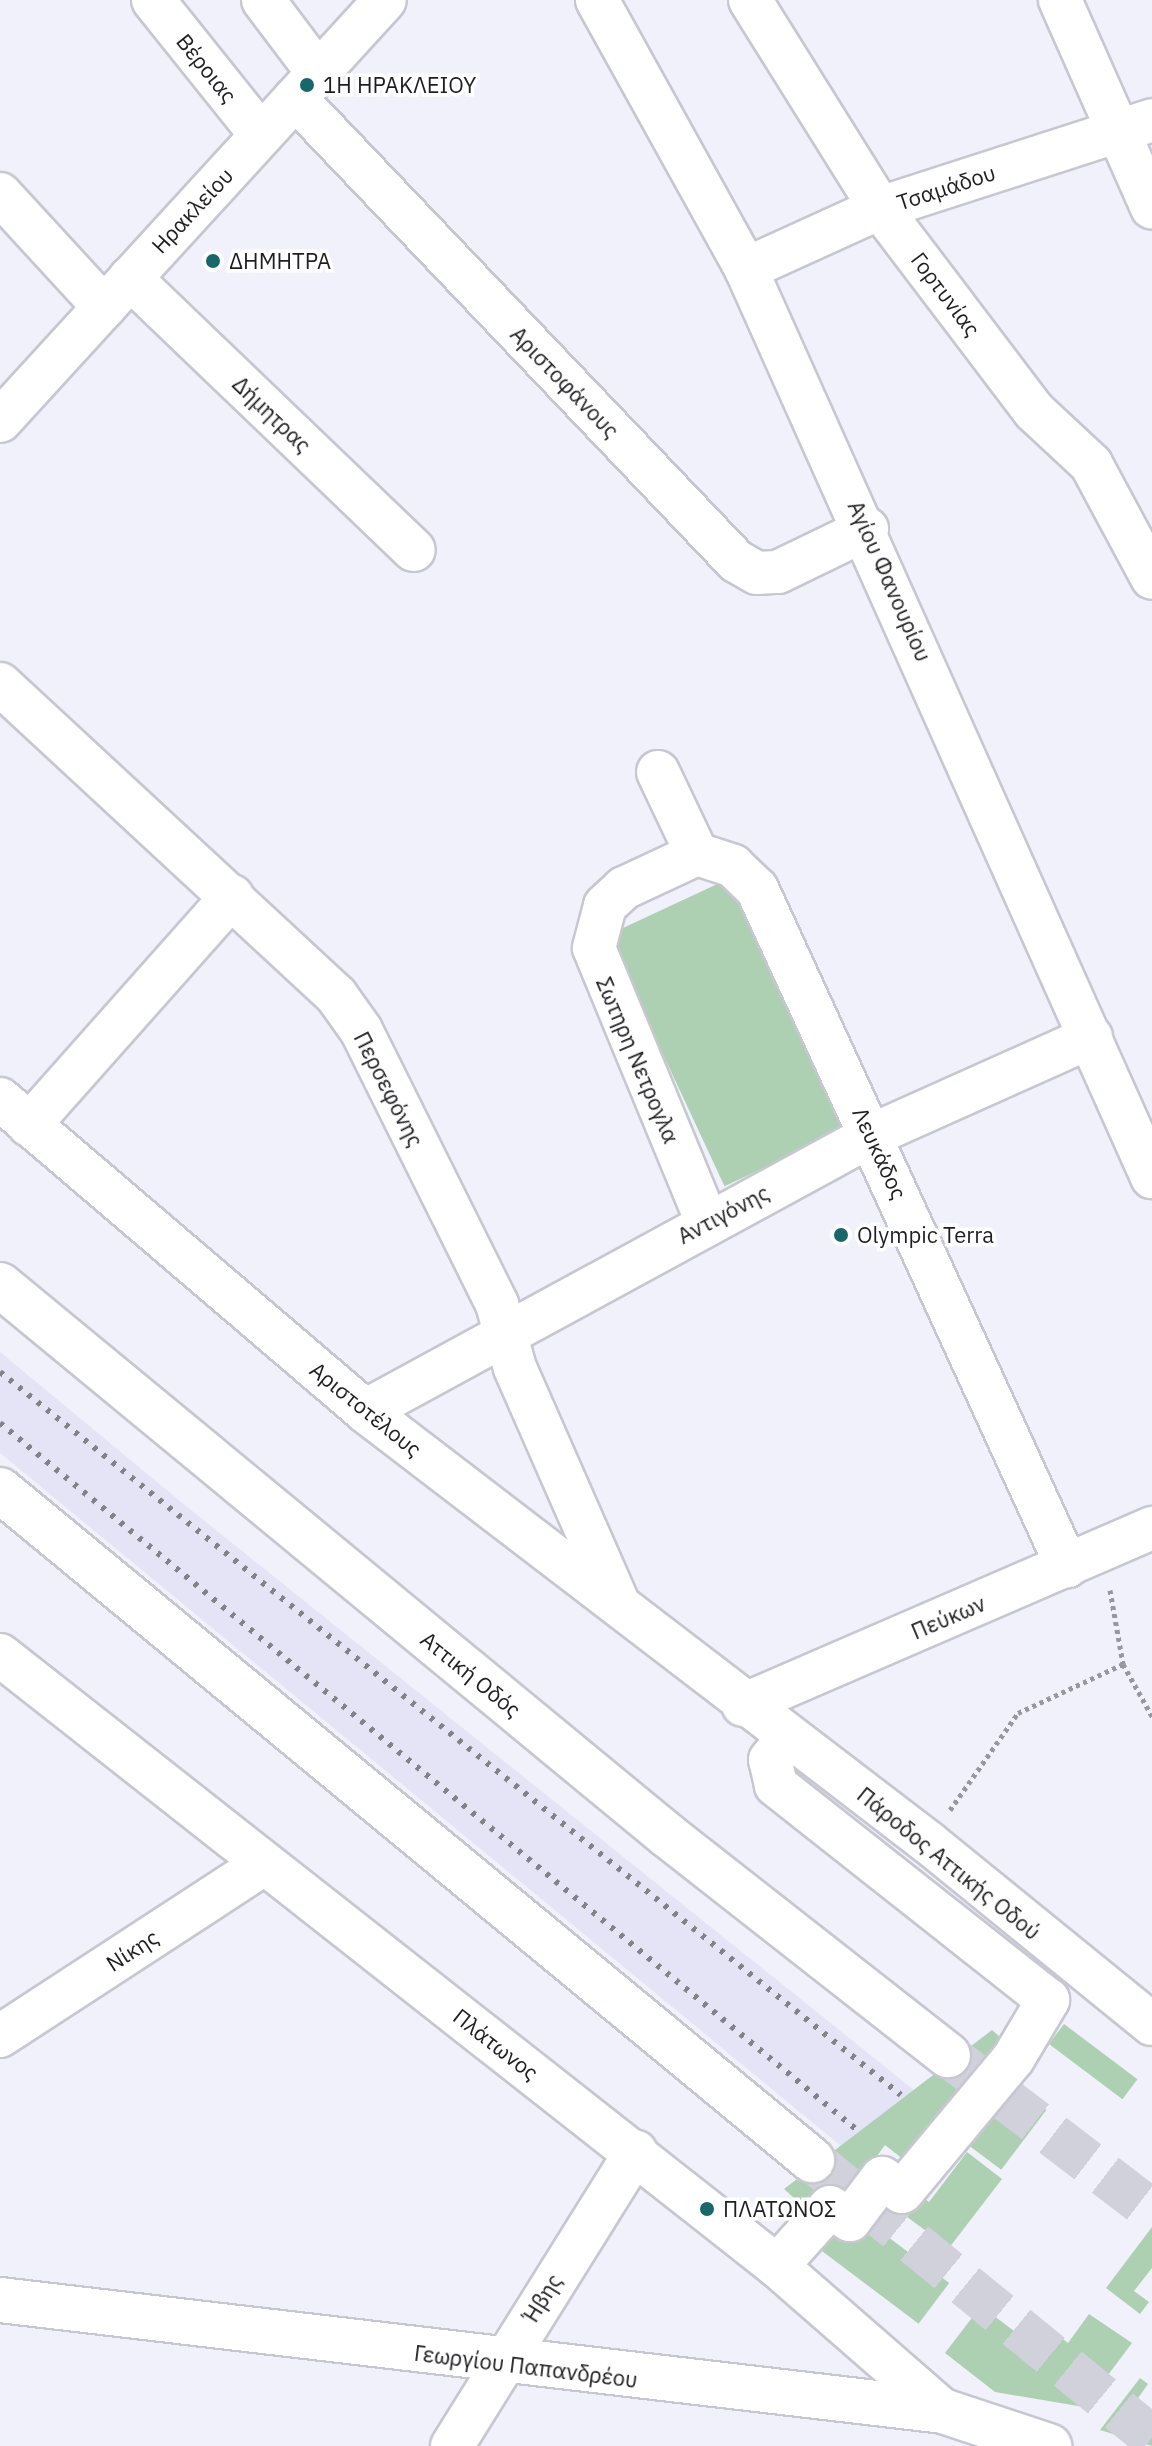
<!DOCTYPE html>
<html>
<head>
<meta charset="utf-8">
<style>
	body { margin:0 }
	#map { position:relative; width:1152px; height:2446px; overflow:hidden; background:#f1f1fc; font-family:"IBM Plex Sans",sans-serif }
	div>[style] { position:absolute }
	.built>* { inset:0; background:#e4e4f6 }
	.green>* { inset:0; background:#aed0b2; transform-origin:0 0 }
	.highway-tunnel>* { height:44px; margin-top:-22px; transform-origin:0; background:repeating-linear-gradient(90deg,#d1d1db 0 44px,transparent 0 66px) }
	.path>* { height:5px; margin-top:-2.5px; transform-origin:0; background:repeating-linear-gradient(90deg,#97979e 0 4px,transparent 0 8px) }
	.roads { filter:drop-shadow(2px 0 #c7c7d1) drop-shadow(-2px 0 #c7c7d1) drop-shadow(0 2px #c7c7d1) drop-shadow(0 -2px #c7c7d1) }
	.minor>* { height:42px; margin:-21px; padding:0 21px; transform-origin:21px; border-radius:21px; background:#fff }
	.major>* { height:44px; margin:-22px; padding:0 22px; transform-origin:22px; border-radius:22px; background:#fff }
	.highway>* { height:44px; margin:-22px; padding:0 22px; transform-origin:22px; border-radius:22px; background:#fff }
	.rail>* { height:6px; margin-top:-3px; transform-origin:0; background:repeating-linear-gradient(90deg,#828289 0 4px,transparent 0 12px) }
	.dots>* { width:22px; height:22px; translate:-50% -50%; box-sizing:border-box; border:4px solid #fff; border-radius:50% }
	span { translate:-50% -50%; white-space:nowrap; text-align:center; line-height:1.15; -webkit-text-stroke:7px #fff; paint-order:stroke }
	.street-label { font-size:22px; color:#1e1e21 }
	.poi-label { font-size:22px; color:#1e1e21 }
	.left { translate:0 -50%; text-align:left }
</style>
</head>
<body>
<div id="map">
	<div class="built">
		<div style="clip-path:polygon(0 1352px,186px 1506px,914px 2090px,841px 2146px,0 1453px)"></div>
	</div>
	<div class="green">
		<div style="left:728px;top:879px;width:277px;height:133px;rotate:65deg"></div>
		<div style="left:1064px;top:2024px;width:92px;height:25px;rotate:37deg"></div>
		<div style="clip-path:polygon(992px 2030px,1007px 2043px,942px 2126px,933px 2120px,904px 2160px,885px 2145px,845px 2200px,826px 2187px,806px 2209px,784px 2189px)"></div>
		<div style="left:1008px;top:2081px;width:48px;height:75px;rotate:37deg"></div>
		<div style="clip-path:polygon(967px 2152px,1002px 2179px,949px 2248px,895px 2208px,910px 2188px,929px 2202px)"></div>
		<div style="left:851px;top:2209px;width:123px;height:51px;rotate:37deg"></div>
		<div style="clip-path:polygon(1152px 2227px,1152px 2268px,1134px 2291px,1149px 2302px,1140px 2314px,1106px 2288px)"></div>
		<div style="clip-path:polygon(981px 2306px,1034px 2346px,1048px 2327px,1068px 2343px,1089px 2314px,1132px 2343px,1084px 2407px,995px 2392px,945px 2353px)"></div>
		<div style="clip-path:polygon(1140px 2378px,1148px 2384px,1136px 2401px,1152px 2413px,1152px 2446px,1100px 2430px)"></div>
	</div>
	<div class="highway-tunnel">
		<div style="left:948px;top:2055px;width:257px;rotate:37.4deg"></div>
		<div style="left:812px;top:2160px;width:439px;rotate:39.2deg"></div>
	</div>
	<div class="path">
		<div style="left:1110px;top:1590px;width:75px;rotate:80deg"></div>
		<div style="left:1123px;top:1664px;width:60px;rotate:60.9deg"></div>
		<div style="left:950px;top:1810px;width:118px;rotate:-55deg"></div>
		<div style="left:1018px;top:1713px;width:116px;rotate:-25deg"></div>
	</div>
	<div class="roads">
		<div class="minor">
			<div style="left:153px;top:0;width:173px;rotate:51.3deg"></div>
			<div style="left:263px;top:0;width:91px;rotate:53deg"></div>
			<div style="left:597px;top:0;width:308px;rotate:61deg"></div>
			<div style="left:746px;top:269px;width:995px;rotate:65.91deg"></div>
			<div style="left:750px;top:0;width:245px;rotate:58deg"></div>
			<div style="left:880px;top:208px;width:255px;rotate:52.8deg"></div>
			<div style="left:1034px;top:411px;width:78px;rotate:42.9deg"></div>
			<div style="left:1091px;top:464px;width:129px;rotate:61.8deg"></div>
			<div style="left:1060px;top:0;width:227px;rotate:66.1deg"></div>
			<div style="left:295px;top:98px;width:639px;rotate:46.39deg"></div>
			<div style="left:736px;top:561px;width:24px;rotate:30deg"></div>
			<div style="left:757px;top:573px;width:21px;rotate:-3deg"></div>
			<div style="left:778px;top:572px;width:99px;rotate:-25.8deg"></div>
			<div style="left:0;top:194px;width:154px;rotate:47.4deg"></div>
			<div style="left:746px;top:269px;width:147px;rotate:-24.5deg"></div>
			<div style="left:880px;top:208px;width:286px;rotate:-17.9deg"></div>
			<div style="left:130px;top:278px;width:393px;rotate:43.8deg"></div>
			<div style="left:0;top:421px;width:570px;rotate:-47.56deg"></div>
			<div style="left:0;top:684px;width:458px;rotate:42.8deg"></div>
			<div style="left:336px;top:995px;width:43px;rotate:54.5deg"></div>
			<div style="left:361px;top:1030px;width:306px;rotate:63.6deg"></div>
			<div style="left:497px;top:1304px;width:66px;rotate:74.3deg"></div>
			<div style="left:515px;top:1368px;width:253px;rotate:66.3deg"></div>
			<div style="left:658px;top:772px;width:91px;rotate:64.6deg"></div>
			<div style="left:697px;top:854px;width:38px;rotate:18deg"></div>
			<div style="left:733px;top:866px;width:33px;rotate:44deg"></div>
			<div style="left:757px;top:889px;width:745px;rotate:65.4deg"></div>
			<div style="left:697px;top:854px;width:81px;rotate:155deg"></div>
			<div style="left:624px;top:888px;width:26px;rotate:137deg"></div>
			<div style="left:605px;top:906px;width:43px;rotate:104.7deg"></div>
			<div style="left:594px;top:948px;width:296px;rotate:67.6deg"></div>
			<div style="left:0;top:1099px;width:480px;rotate:40.5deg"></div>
			<div style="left:365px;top:1411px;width:710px;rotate:37.45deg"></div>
			<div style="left:929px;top:1843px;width:287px;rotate:39.1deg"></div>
			<div style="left:29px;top:1125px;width:306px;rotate:-48.4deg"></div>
			<div style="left:365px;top:1411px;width:577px;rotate:-28.56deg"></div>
			<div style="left:872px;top:1135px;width:240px;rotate:-24.1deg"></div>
			<div style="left:0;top:1655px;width:988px;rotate:38.18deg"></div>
			<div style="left:777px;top:2266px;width:220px;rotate:41.1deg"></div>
			<div style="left:743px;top:1705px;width:446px;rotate:-23.4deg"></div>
			<div style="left:0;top:2036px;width:315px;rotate:-33.1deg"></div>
			<div style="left:777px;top:2266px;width:79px;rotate:-48.1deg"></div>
			<div style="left:830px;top:2207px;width:24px;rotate:33deg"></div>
			<div style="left:850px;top:2220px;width:53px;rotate:-52.7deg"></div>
			<div style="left:882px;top:2178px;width:24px;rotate:35deg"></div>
			<div style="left:902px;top:2192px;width:173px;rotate:-50.2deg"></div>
			<div style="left:1013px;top:2059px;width:69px;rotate:-59.3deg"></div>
			<div style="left:1048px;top:2000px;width:347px;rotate:-141.7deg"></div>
			<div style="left:776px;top:1785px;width:26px;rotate:-103deg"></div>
			<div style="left:770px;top:1760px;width:28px;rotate:-52deg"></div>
			<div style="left:452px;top:2446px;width:347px;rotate:-58deg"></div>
		</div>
		<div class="major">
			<div style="left:0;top:2300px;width:950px;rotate:6.71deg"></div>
			<div style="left:943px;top:2411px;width:112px;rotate:18.3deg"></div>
		</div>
		<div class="highway">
			<div style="left:0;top:1285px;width:865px;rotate:39.51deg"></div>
			<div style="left:667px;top:1835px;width:357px;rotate:38.1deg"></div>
			<div style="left:0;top:1490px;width:1053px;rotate:39.53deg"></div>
		</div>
	</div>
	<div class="rail">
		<div style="left:0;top:1372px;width:1155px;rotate:38.75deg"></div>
		<div style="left:0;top:1423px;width:1111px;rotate:39.52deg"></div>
	</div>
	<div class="dots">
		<div style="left:307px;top:85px;background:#19676a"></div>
		<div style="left:213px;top:261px;background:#19676a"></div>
		<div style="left:841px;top:1235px;background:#19676a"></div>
		<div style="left:707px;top:2209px;background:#19676a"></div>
	</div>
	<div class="street-label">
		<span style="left:207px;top:68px;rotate:51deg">Βέροιας</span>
		<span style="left:946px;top:187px;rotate:-18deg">Τσαμάδου</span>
		<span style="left:192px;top:210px;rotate:-47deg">Ηρακλείου</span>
		<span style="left:946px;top:294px;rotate:53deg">Γορτυνίας</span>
		<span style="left:565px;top:382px;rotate:46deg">Αριστοφάνους</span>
		<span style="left:272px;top:414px;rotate:44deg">Δήμητρας</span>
		<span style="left:890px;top:581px;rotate:66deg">Αγίου Φανουρίου</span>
		<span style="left:638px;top:1060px;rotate:67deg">Σωτηρη Νετρογλα</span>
		<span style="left:389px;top:1089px;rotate:63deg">Περσεφόνης</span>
		<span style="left:880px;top:1153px;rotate:65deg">Λευκάδος</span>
		<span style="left:723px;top:1214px;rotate:-28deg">Αντιγόνης</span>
		<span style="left:366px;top:1409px;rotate:39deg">Αριστοτέλους</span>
		<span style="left:948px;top:1617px;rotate:-23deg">Πεύκων</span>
		<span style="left:471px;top:1674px;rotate:39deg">Αττική Οδός</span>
		<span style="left:949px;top:1863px;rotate:39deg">Πάροδος Αττικής Οδού</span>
		<span style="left:132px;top:1950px;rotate:-33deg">Νίκης</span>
		<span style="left:496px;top:2044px;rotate:38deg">Πλάτωνος</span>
		<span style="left:542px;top:2298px;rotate:-58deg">Ήβης</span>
		<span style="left:526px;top:2366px;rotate:7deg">Γεωργίου Παπανδρέου</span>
	</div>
	<div class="poi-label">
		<span class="left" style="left:323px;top:85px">1Η ΗΡΑΚΛΕΙΟΥ</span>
		<span class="left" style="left:229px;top:261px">ΔΗΜΗΤΡΑ</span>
		<span class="left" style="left:857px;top:1235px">Olympic Terra</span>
		<span class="left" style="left:723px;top:2209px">ΠΛΑΤΩΝΟΣ</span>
	</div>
</div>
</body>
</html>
